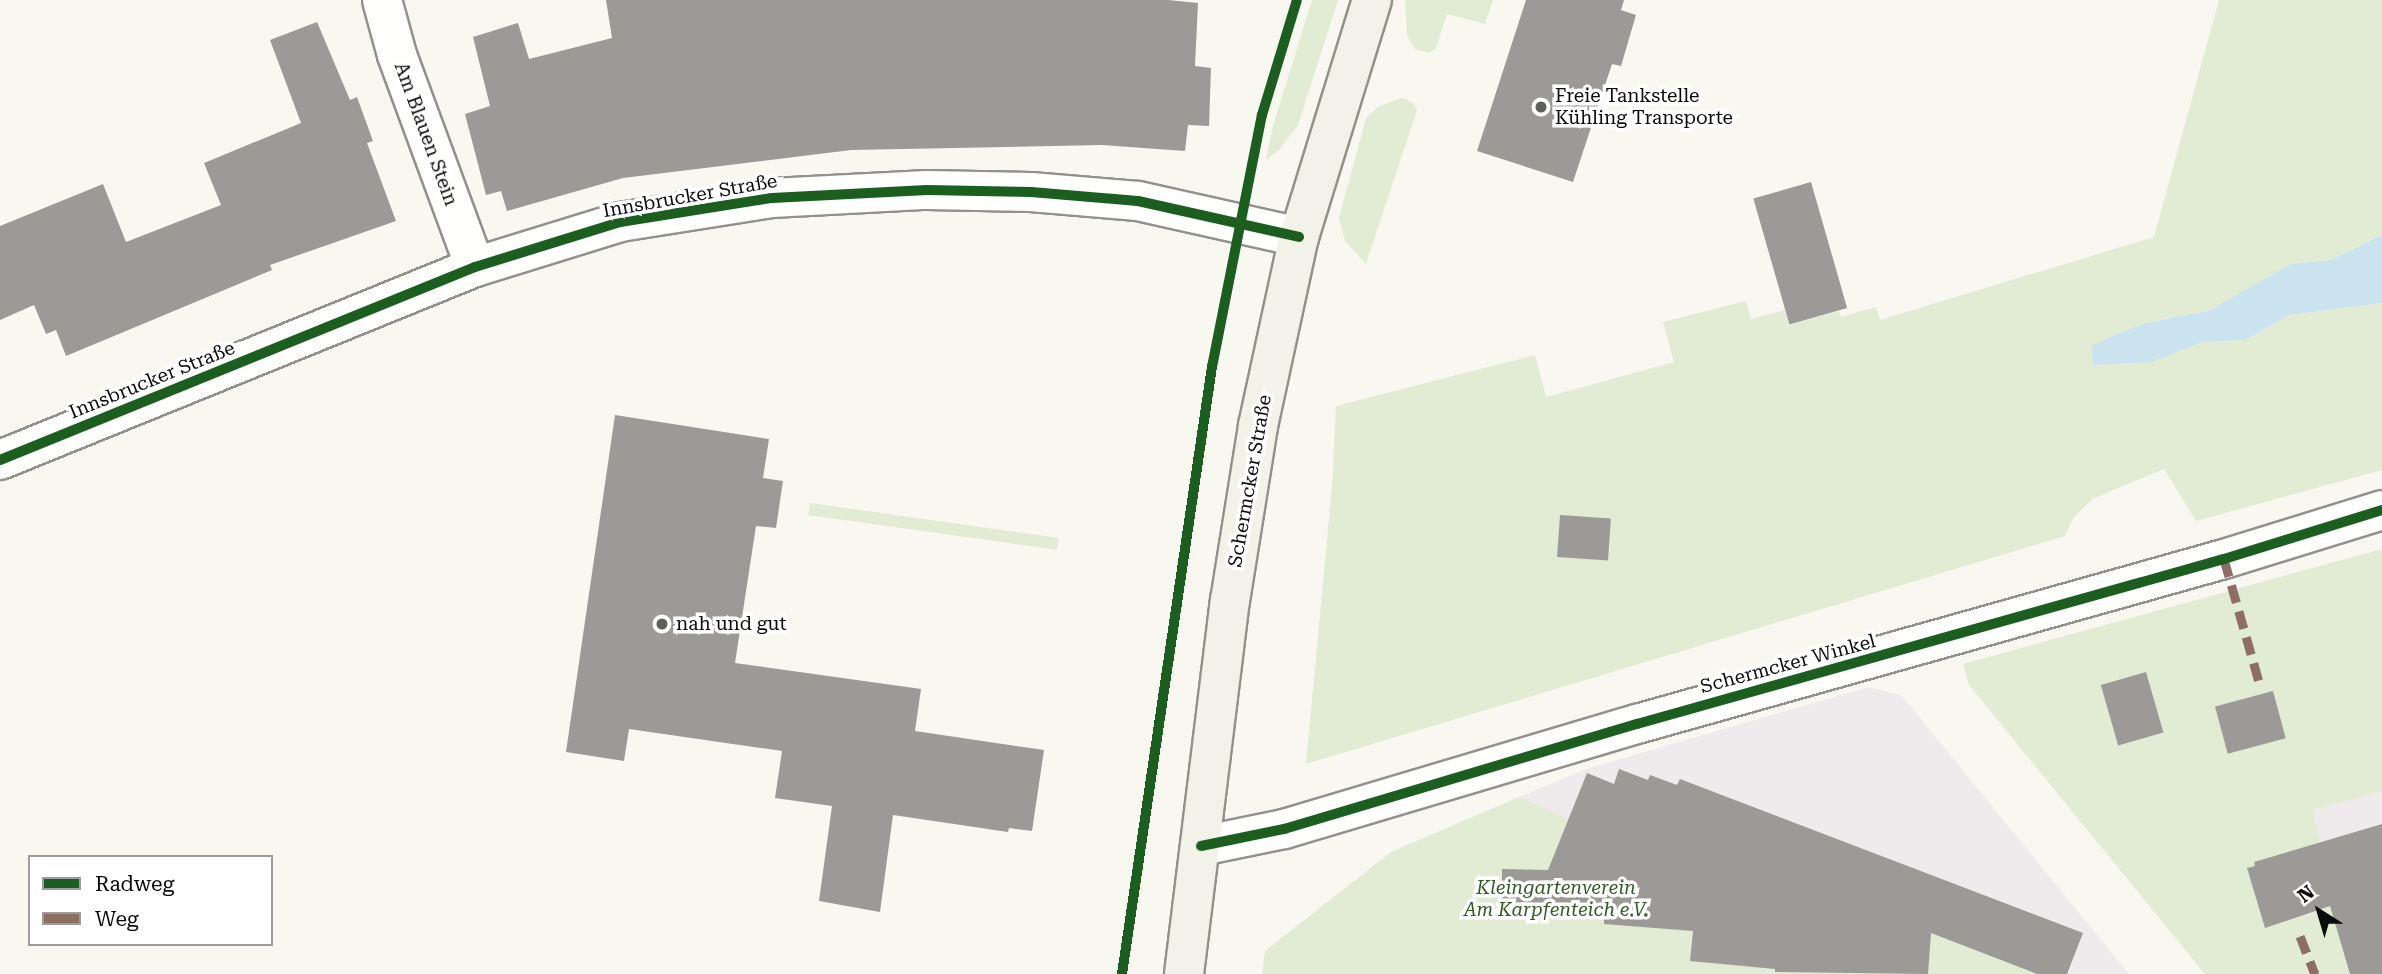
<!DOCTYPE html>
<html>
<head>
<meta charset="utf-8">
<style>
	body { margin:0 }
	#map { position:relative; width:2382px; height:974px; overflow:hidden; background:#f8f7f0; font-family:"Roboto Serif",serif }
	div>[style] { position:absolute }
	.industrial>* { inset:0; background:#efeaec }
	.green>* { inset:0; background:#e2ebd3; transform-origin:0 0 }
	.water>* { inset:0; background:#cae3ee }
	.building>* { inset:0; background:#9b9a96; transform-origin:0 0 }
	.roads { filter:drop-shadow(2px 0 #92918e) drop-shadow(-2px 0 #92918e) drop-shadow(0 2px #92918e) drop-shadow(0 -2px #92918e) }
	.street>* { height:38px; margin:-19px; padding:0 19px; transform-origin:19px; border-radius:19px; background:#fefefd }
	.secondary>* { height:38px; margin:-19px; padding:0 19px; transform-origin:19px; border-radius:19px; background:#f3f2e9 }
	.quiet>* { height:9px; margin-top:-4.5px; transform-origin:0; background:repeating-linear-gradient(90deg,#8d6e63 0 18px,transparent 0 27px) }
	.cycleway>* { height:10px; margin:-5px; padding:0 5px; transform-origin:5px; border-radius:5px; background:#1b5e20 }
	.dots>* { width:19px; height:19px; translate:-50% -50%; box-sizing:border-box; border:4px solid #fff; border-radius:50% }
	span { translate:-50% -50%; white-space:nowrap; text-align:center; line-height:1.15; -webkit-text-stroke:7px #fff; paint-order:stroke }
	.poi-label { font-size:19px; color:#0b0b0b }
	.left { translate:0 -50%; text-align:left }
	.street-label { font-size:19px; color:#0b0b0b }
	.park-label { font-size:19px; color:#315a25; font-style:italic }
	.legend { position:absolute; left:28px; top:855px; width:245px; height:91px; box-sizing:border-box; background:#fff; border:2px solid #9d9d9d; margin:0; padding:9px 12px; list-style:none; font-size:21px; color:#0b0b0b }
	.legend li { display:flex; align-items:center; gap:14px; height:35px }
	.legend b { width:35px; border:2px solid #9d9d9d }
	.north { position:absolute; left:2284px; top:876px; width:70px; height:70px; -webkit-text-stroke:5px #fff; paint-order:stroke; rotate:323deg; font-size:19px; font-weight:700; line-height:28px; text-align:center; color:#0b0b0b }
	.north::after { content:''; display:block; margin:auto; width:24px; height:32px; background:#0b0b0b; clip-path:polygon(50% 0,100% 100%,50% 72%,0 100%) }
</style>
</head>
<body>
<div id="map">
	<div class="industrial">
		<div style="clip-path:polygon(1869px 687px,1902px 696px,2129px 974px,2037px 974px,1662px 829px,1599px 834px,1519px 797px,1586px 769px)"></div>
		<div style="clip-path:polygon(2382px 791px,2382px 974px,2348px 966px,2313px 810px)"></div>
	</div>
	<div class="green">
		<div style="clip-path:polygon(1312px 0,1338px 0,1298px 125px,1280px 149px,1266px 160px,1273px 126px)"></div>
		<div style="clip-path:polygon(1405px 0,1493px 0,1485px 24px,1447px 14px,1436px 48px,1429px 53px,1415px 49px,1407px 36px)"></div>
		<div style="clip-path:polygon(2219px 0,2382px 0,2382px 235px,2330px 260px,2290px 264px,2208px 311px,2145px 323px,2092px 346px,2152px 362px,2203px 342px,2245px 340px,2289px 315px,2382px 303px,2382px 470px,2196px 521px,2164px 469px,2092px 499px,2074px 517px,2065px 536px,1306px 764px,1332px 487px,1336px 406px,1535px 355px,1546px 397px,1674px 362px,1663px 322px,1746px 301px,1751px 319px,1785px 310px,1789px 325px,1839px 311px,1841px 317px,1876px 307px,1880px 320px,2154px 237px)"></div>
		<div style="clip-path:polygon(1401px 98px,1412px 102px,1417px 110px,1366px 264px,1345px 241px,1339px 218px,1366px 118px,1378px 107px)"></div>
		<div style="left:810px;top:503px;width:251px;height:12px;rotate:8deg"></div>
		<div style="clip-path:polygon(2382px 549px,2382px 791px,2313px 810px,2350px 974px,2205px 974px,1969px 685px,1963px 664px)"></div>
		<div style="clip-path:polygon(1519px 797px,1599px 833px,1662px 829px,2037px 974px,1262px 974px,1265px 951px,1391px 852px)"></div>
	</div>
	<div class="water">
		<div style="clip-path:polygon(2382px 235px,2382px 303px,2289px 315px,2245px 340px,2203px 342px,2152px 362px,2093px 365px,2092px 346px,2106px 339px,2145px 323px,2208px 311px,2290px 264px,2330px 260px)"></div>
	</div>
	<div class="building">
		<div style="clip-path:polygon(606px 0,1168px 0,1198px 3px,1195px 66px,1211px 68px,1209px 126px,1188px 125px,1185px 151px,1102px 145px,851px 150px,623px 178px,507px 211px,501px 191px,486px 195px,465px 114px,490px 106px,473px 37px,518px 23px,529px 59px,612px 38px)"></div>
		<div style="clip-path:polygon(1526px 0,1624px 0,1621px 10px,1636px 15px,1621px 66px,1612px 64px,1573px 182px,1477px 151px)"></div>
		<div style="clip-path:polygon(317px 22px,350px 100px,357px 97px,373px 141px,367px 143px,396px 221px,270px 265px,272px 270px,66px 356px,56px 330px,46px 334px,34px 305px,0 320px,0 226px,103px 184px,126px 242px,221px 205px,204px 163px,301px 123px,270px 40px)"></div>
		<div style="left:1811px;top:182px;width:131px;height:60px;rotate:74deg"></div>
		<div style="clip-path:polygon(615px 415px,769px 439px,763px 478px,783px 481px,776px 528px,756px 526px,735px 663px,921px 689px,915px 731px,1044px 750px,1032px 831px,1009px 828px,1008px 832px,893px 815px,880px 912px,819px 901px,832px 806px,775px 798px,782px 751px,629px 729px,624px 761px,566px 752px)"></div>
		<div style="left:1560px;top:515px;width:51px;height:42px;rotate:4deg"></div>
		<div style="left:2146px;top:672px;width:63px;height:47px;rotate:74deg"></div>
		<div style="left:2273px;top:691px;width:49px;height:60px;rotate:75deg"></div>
		<div style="clip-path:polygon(1619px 769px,1648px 780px,1650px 775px,1677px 785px,1680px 779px,2083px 933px,2067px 974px,2037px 974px,1931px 933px,1928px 974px,1775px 972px,1775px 969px,1690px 961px,1693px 931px,1604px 924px,1604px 918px,1502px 915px,1502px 869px,1548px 870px,1587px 773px,1614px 784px)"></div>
		<div style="clip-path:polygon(2382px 824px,2382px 974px,2350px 974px,2330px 906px,2265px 928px,2247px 868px,2255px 866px,2254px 862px)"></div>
	</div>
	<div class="roads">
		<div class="street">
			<div style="left:382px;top:0;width:57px;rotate:74.7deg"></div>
			<div style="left:397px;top:55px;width:226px;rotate:69.8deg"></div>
			<div style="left:0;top:460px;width:513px;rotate:-22.11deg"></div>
			<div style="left:475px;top:267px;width:152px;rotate:-17.2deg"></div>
			<div style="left:620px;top:222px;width:154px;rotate:-9deg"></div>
			<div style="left:772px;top:198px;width:155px;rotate:-3deg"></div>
			<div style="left:927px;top:190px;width:104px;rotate:1.1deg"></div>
			<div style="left:1031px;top:192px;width:107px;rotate:4.8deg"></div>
			<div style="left:1138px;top:201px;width:165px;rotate:12.6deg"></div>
			<div style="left:1201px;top:846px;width:85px;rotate:-11.6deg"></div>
			<div style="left:1284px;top:829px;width:368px;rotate:-16.6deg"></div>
			<div style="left:1637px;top:724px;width:610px;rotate:-15.7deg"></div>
			<div style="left:2224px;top:559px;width:165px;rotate:-17.2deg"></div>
		</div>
		<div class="secondary">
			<div style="left:1184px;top:974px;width:376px;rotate:-83deg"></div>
			<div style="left:1230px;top:601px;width:177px;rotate:-80.9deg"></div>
			<div style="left:1258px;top:426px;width:193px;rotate:-77.8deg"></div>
			<div style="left:1299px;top:237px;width:248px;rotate:-72.9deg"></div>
		</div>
	</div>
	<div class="quiet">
		<div style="left:2224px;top:559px;width:135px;rotate:74.1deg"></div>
		<div style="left:2300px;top:936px;width:41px;rotate:68.5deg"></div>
	</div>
	<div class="cycleway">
		<div style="left:0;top:460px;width:513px;rotate:-22.11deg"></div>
		<div style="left:475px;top:267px;width:152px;rotate:-17.2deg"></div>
		<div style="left:620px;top:222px;width:154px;rotate:-9deg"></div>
		<div style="left:772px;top:198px;width:155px;rotate:-3deg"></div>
		<div style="left:927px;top:190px;width:104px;rotate:1.1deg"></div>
		<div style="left:1031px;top:192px;width:107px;rotate:4.8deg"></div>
		<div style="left:1138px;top:201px;width:165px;rotate:12.6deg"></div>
		<div style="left:1201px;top:846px;width:85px;rotate:-11.6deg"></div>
		<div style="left:1284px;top:829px;width:368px;rotate:-16.6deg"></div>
		<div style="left:1637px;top:724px;width:610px;rotate:-15.7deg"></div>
		<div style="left:2224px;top:559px;width:165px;rotate:-17.2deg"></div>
		<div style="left:1122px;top:974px;width:614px;rotate:-81.57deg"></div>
		<div style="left:1212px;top:367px;width:257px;rotate:-78.8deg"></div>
		<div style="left:1262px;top:115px;width:120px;rotate:-73.1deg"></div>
	</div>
	<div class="dots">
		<div style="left:1541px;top:107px;background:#5e5e5b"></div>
		<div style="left:662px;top:624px;background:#5e5e5b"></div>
	</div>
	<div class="poi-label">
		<span class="left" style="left:1555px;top:107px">Freie Tankstelle<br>Kühling Transporte</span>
		<span class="left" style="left:676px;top:624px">nah und gut</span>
	</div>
	<div class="street-label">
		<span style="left:426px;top:134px;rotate:70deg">Am Blauen Stein</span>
		<span style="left:690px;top:196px;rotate:-10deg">Innsbrucker Straße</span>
		<span style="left:152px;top:380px;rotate:-22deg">Innsbrucker Straße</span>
		<span style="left:1250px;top:481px;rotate:-80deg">Schermcker Straße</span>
		<span style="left:1788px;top:664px;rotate:-15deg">Schermcker Winkel</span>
	</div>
	<div class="park-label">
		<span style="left:1556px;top:899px">Kleingartenverein<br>Am Karpfenteich e.V.</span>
	</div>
	<ul class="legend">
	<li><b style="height:9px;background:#1b5e20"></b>Radweg</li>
	<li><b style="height:9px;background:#8d6e63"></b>Weg</li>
	</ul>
	<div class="north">N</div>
</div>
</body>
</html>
